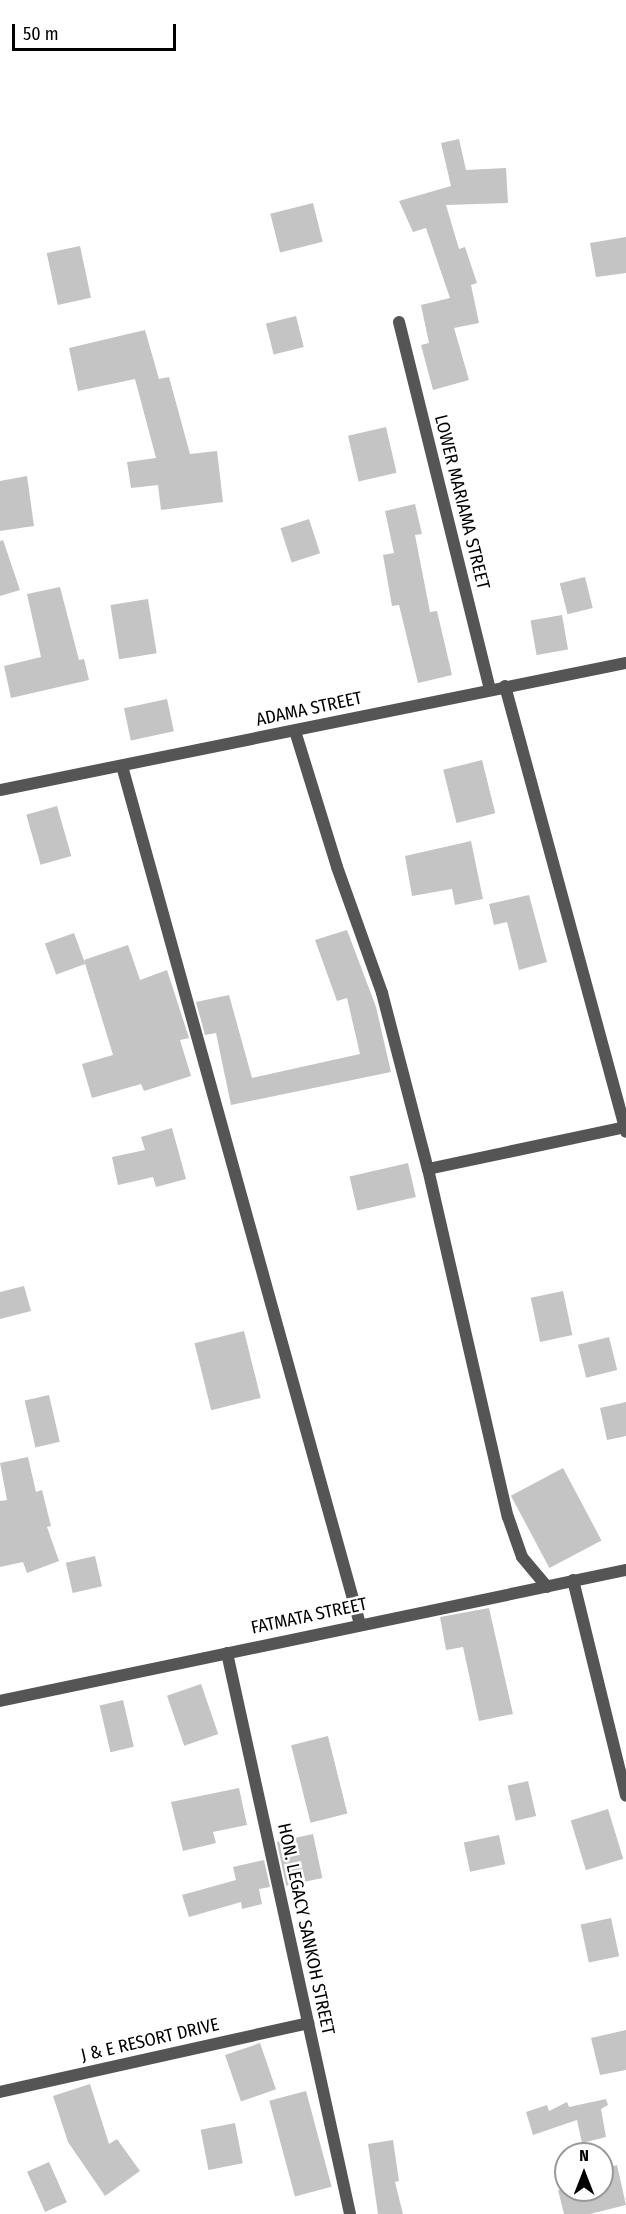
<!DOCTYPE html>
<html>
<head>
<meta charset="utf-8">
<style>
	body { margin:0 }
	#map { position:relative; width:626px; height:2214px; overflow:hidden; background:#fff; font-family:"Fira Sans Condensed",sans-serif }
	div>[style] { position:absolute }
	.building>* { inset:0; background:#c4c4c4; transform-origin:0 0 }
	.street>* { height:12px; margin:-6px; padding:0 6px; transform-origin:6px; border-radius:6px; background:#555 }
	span { translate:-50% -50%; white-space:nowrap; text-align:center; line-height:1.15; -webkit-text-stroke:5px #fff; paint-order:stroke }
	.street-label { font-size:18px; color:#000 }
	.north { position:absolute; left:554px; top:2142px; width:60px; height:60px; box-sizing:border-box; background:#fff; border:2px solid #999; border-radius:50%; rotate:0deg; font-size:16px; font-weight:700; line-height:24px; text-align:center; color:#000 }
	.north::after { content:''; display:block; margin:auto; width:21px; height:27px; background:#000; clip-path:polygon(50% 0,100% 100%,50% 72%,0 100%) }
	.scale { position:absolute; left:12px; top:24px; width:164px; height:27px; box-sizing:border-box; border:3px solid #000; border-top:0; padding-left:8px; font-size:18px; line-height:21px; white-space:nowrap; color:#000; -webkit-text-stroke:4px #fff; paint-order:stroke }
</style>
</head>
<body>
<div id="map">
	<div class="building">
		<div style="clip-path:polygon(459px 139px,466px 170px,506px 168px,508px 203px,446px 205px,459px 249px,465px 247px,477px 283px,471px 285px,479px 323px,454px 328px,469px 380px,433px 390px,421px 345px,429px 343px,421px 305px,450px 298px,426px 228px,413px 232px,399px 201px,451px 186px,441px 143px)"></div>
		<div style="left:313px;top:203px;width:40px;height:44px;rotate:76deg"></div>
		<div style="clip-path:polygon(626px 237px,626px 273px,596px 277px,590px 243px)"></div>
		<div style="left:80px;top:246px;width:53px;height:34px;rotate:78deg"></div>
		<div style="left:296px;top:316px;width:32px;height:31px;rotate:76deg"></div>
		<div style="clip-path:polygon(145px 330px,159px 379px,169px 377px,190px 454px,217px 451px,223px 502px,161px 510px,158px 485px,131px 488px,127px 462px,156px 458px,135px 379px,78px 391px,69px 348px)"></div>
		<div style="left:386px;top:427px;width:47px;height:39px;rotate:77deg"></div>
		<div style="clip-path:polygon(27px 476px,34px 526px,0 531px,0 481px)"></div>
		<div style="clip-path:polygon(415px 504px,422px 534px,415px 535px,430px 612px,437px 611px,452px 675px,418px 683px,399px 605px,392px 606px,383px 555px,394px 553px,385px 511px)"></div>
		<div style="left:309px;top:519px;width:36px;height:30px;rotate:72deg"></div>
		<div style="clip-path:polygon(3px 540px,20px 590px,0 596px,0 541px)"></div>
		<div style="left:585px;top:577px;width:32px;height:26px;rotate:76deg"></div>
		<div style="clip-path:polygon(60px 587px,79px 660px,84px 659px,89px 680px,11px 698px,4px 666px,41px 657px,27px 594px)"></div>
		<div style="left:148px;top:599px;width:55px;height:38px;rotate:81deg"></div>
		<div style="left:562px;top:615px;width:35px;height:32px;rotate:80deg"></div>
		<div style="left:167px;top:699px;width:33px;height:44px;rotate:78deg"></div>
		<div style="left:482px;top:760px;width:55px;height:40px;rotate:76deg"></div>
		<div style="left:57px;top:806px;width:52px;height:32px;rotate:74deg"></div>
		<div style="clip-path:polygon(471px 841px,483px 899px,455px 905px,452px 889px,412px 896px,405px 856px)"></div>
		<div style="clip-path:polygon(529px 895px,547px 962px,519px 970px,507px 922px,494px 925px,489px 904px)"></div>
		<div style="clip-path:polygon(347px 930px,376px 1007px,391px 1072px,231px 1105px,216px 1033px,205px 1035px,196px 1002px,229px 995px,252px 1078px,360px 1054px,347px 998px,337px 1001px,315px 940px)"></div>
		<div style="left:74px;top:933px;width:33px;height:31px;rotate:70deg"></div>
		<div style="clip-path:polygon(128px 945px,140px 980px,167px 970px,189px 1038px,180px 1040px,191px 1076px,144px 1091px,141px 1084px,92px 1098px,82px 1064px,113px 1055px,84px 960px)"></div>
		<div style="clip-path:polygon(172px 1128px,186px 1179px,156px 1187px,153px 1177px,118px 1185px,112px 1157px,145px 1150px,141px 1137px)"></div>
		<div style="left:408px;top:1163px;width:35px;height:60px;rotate:77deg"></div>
		<div style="clip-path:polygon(24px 1286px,31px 1311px,0 1319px,0 1292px)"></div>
		<div style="left:563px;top:1291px;width:45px;height:33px;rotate:78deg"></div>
		<div style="left:244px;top:1331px;width:69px;height:51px;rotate:76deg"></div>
		<div style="left:609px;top:1337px;width:34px;height:32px;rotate:76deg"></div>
		<div style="left:49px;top:1395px;width:48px;height:25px;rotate:77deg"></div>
		<div style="clip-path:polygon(626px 1402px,626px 1436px,607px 1440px,600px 1408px)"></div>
		<div style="clip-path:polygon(28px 1457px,36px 1492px,42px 1490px,51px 1526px,47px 1527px,59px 1561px,27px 1573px,23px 1562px,0 1567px,0 1501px,7px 1500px,0 1463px)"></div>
		<div style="left:563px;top:1468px;width:82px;height:59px;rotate:62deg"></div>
		<div style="left:95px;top:1556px;width:31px;height:30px;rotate:77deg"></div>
		<div style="clip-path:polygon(489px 1608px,513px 1714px,479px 1721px,463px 1647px,446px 1650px,440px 1617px)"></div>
		<div style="left:201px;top:1684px;width:53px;height:36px;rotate:71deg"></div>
		<div style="left:123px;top:1700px;width:48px;height:24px;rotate:77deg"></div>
		<div style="left:328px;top:1736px;width:80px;height:38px;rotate:76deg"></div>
		<div style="left:528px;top:1781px;width:36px;height:21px;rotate:77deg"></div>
		<div style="clip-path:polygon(239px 1788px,247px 1825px,213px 1832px,216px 1843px,183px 1851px,171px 1802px)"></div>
		<div style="left:608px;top:1809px;width:52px;height:39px;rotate:73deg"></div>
		<div style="left:313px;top:1834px;width:45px;height:37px;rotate:78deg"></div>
		<div style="left:499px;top:1835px;width:30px;height:36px;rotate:78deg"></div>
		<div style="clip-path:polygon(264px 1860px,270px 1887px,259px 1889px,262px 1904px,242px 1909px,241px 1902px,189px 1917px,182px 1895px,236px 1880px,233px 1867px)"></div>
		<div style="left:611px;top:1918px;width:39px;height:31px;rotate:78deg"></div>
		<div style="clip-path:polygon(626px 2030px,626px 2070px,600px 2075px,591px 2038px)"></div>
		<div style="left:260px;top:2043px;width:49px;height:37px;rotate:71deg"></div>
		<div style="clip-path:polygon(90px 2084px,109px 2144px,117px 2139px,140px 2171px,105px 2196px,68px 2142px,53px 2096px)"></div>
		<div style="left:306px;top:2091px;width:99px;height:38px;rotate:75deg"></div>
		<div style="clip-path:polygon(606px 2099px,608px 2105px,601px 2109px,606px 2137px,582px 2143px,577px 2120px,533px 2135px,526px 2112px,547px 2105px,549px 2111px,567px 2102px,569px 2107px)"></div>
		<div style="left:235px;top:2123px;width:41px;height:35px;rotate:79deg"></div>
		<div style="clip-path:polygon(393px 2140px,399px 2181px,395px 2182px,403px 2214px,378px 2214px,368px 2144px)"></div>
		<div style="left:49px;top:2162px;width:44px;height:24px;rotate:66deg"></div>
		<div style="clip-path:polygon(617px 2165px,626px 2205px,590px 2214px,564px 2214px,558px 2190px,602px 2190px,602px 2169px)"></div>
	</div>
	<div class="street">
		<div style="left:399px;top:322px;width:378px;rotate:76.1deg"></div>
		<div style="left:505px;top:686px;width:462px;rotate:74.8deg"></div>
		<div style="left:295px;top:731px;width:142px;rotate:72.8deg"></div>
		<div style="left:337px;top:867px;width:134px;rotate:70.3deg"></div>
		<div style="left:382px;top:993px;width:182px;rotate:75.4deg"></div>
		<div style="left:428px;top:1169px;width:357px;rotate:77.1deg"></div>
		<div style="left:508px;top:1517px;width:42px;rotate:70.7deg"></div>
		<div style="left:522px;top:1557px;width:39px;rotate:50deg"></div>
		<div style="left:122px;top:766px;width:890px;rotate:74.5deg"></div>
		<div style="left:0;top:790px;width:639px;rotate:-11.47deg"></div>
		<div style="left:428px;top:1169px;width:202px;rotate:-12deg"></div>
		<div style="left:573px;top:1580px;width:222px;rotate:76.2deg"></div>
		<div style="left:227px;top:1653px;width:574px;rotate:77.63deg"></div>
		<div style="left:0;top:1701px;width:640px;rotate:-11.82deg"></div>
		<div style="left:0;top:2092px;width:316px;rotate:-12.6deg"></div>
	</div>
	<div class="street-label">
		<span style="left:462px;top:502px;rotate:76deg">LOWER MARIAMA STREET</span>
		<span style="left:309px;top:709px;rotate:-12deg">ADAMA STREET</span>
		<span style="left:309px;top:1616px;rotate:-12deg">FATMATA STREET</span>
		<span style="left:306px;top:1929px;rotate:78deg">HON. LEGACY SANKOH STREET</span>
		<span style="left:150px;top:2040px;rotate:-13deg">J &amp; E RESORT DRIVE</span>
	</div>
	<div class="north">N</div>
	<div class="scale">50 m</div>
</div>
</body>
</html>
